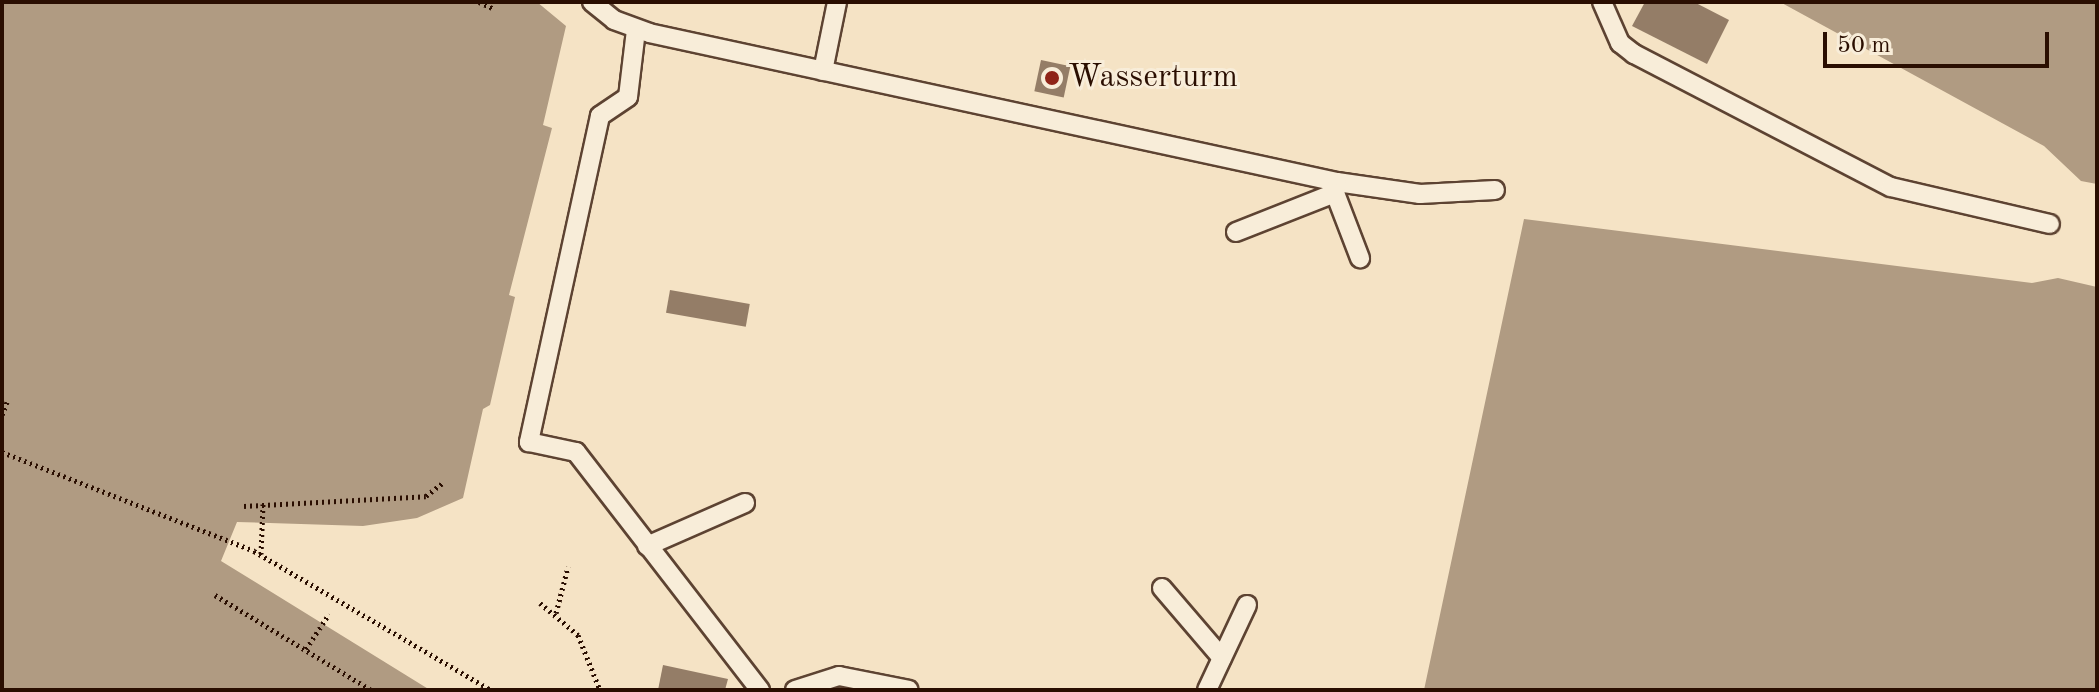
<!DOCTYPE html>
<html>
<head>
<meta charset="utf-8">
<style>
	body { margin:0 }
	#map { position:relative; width:2099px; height:692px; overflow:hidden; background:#f5e3c5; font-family:"Old Standard TT",serif }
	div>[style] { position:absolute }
	.water>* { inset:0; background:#b09b82 }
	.building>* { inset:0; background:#947d67; transform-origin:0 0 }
	.path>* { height:5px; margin-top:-2.5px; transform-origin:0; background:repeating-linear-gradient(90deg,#2a0e01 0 2px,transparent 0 6px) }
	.roads { filter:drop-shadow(2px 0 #5d4332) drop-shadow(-2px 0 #5d4332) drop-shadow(0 2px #5d4332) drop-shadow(0 -2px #5d4332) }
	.service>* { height:18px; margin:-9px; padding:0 9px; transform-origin:9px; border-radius:9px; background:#f8edd9 }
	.dots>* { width:22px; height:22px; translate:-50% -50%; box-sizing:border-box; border:4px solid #f8edd9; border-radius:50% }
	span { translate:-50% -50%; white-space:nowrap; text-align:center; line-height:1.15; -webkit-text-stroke:6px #f8edd9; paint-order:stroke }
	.poi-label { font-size:32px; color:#2a0e01 }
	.left { translate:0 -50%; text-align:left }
	.frame { position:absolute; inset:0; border:4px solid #2a0e01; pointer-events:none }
	.scale { position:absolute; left:1823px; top:32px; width:226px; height:36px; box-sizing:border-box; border:4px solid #2a0e01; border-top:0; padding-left:10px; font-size:24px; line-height:28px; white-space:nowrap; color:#2a0e01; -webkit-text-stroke:6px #f8edd9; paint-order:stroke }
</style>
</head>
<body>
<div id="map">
	<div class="water">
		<div style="clip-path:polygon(2px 2px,537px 2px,566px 26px,543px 125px,552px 128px,509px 295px,515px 297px,490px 405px,483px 409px,463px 498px,417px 518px,363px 526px,237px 522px,221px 561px,430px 690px,2px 690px)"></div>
		<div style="clip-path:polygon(1780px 2px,2097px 2px,2097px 184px,2081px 181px,2044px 146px)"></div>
		<div style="clip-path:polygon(1524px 219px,2032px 283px,2058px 278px,2097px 287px,2097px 690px,1424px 690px)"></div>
	</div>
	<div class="building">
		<div style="clip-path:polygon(1645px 2px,1694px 2px,1729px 20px,1707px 64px,1632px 26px)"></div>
		<div style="left:1041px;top:60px;width:30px;height:32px;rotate:12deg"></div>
		<div style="left:670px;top:290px;width:81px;height:23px;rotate:10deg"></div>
		<div style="clip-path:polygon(663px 665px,728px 679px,725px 690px,658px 690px)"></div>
	</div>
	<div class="path">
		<div style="left:479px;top:2px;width:17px;rotate:24deg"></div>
		<div style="left:2px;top:415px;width:14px;rotate:-69deg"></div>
		<div style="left:2px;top:452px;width:271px;rotate:21.4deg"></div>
		<div style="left:254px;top:551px;width:275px;rotate:30.4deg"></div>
		<div style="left:244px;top:506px;width:182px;rotate:-3.1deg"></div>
		<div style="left:426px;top:496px;width:23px;rotate:-38deg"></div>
		<div style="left:261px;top:554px;width:50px;rotate:-87.7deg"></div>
		<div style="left:215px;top:595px;width:183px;rotate:31.3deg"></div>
		<div style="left:540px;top:603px;width:50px;rotate:40.1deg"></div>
		<div style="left:578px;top:635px;width:59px;rotate:68.2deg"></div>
		<div style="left:556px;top:613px;width:48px;rotate:-75.4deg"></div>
		<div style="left:306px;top:649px;width:42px;rotate:-56.7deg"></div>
	</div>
	<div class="roads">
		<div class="service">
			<div style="left:592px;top:2px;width:28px;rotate:39deg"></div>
			<div style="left:614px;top:20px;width:37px;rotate:20deg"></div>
			<div style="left:649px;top:33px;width:704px;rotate:12.22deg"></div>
			<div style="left:1337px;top:182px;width:84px;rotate:8.2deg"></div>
			<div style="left:1420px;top:194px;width:75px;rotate:-3.1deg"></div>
			<div style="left:1602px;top:2px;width:45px;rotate:66.3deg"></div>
			<div style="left:1620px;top:43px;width:18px;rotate:38deg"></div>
			<div style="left:1634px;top:54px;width:289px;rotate:27.4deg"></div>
			<div style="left:1891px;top:187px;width:163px;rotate:13.1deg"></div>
			<div style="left:636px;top:30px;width:67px;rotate:96.8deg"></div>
			<div style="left:628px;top:97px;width:34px;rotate:146deg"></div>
			<div style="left:600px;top:116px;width:334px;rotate:102.3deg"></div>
			<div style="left:529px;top:442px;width:48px;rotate:12deg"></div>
			<div style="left:576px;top:452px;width:301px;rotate:52.3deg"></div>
			<div style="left:823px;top:71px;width:70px;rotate:-78.5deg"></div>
			<div style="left:1337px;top:184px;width:9px;rotate:103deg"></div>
			<div style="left:1335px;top:193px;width:70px;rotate:69deg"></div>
			<div style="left:1236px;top:232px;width:106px;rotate:-21.5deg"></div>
			<div style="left:647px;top:546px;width:107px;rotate:-23.7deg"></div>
			<div style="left:1162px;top:588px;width:92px;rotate:49.4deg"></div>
			<div style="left:795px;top:690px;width:46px;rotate:-17.7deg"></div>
			<div style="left:839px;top:676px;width:71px;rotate:11.3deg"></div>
			<div style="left:1207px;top:690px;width:94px;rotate:-64.8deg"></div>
		</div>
	</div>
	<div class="dots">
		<div style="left:1052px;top:78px;background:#8f2418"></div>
	</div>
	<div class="poi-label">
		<span class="left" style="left:1068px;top:78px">Wasserturm</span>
	</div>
	<div class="frame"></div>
	<div class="scale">50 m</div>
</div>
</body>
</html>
